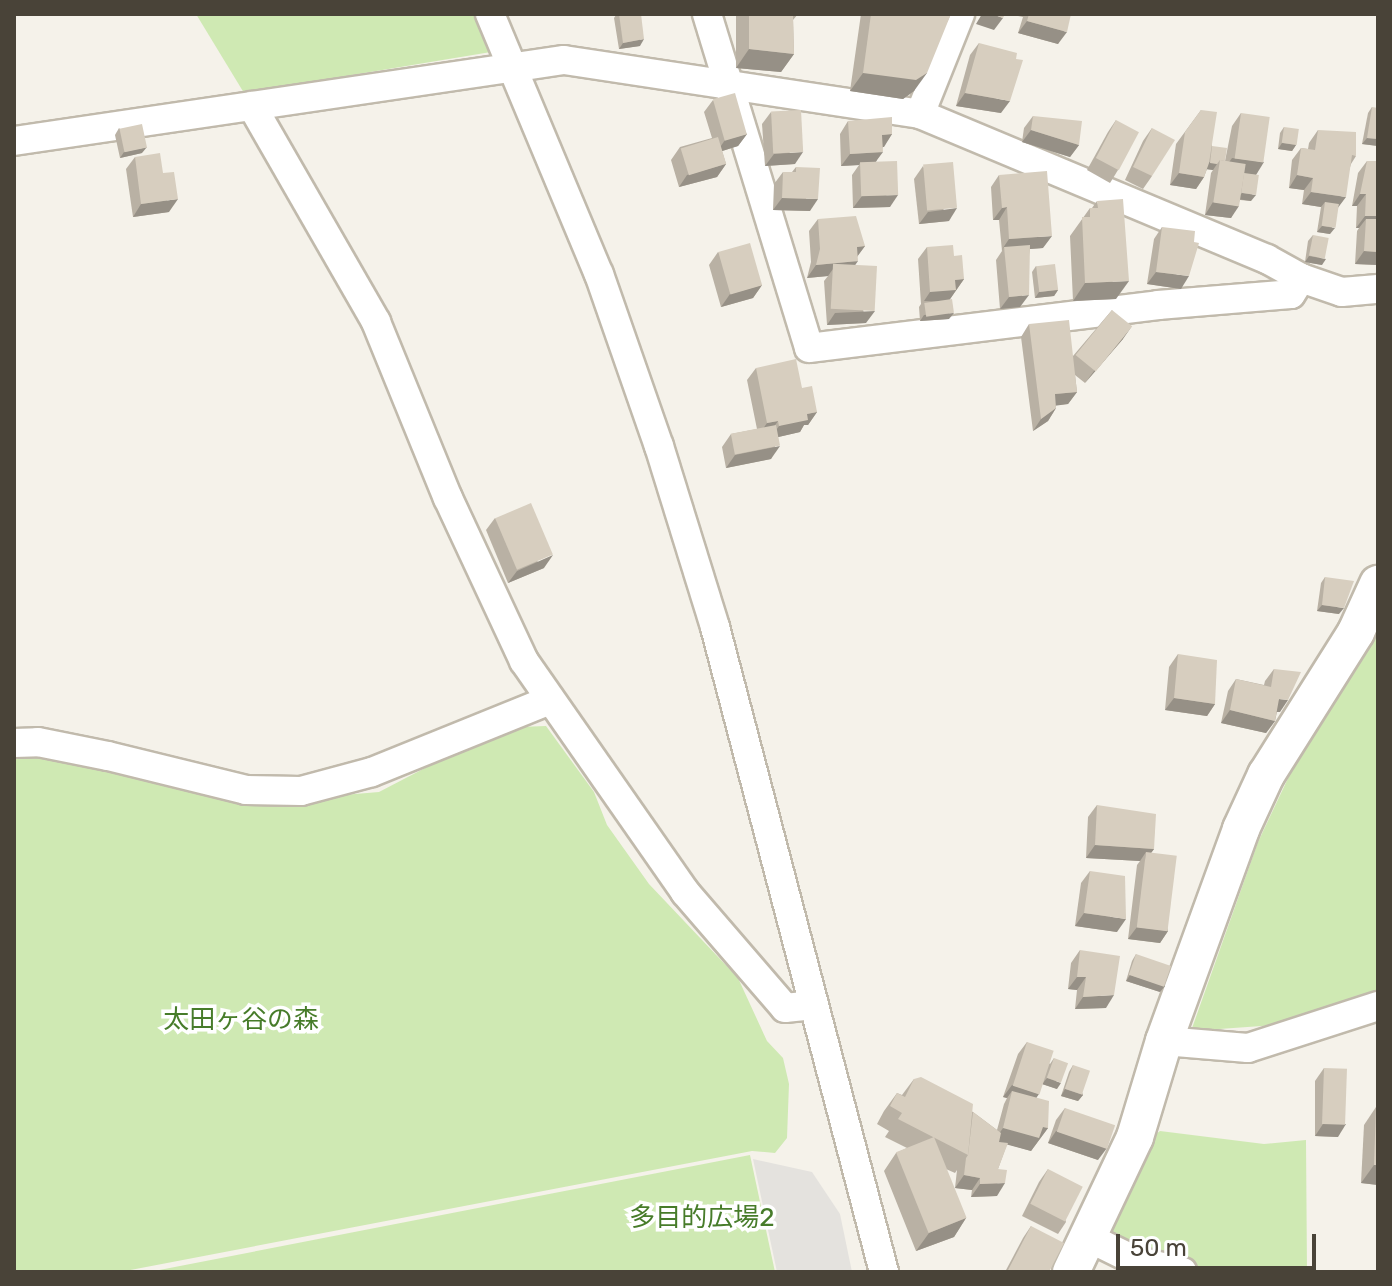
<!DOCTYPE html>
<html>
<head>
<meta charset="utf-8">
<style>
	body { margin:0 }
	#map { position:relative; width:1392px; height:1286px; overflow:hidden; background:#f5f2ea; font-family:Rubik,"Noto Sans JP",sans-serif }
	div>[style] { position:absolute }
	.green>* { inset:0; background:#cfe9b3 }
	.parking>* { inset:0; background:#e4e2de }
	.roads { filter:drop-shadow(2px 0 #c1baac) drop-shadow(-2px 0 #c1baac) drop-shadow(0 2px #c1baac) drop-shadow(0 -2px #c1baac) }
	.minor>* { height:28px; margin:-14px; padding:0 14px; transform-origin:14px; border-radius:14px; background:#fff }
	.tertiary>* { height:36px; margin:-18px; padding:0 18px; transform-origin:18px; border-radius:18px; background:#fff }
	.wall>* { inset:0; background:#b9b1a4 }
	.shaded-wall>* { inset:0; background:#969086 }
	.building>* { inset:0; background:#d7cebf; transform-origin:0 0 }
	span { translate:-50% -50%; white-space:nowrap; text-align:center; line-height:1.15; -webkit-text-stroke:7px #fff; paint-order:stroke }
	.park-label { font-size:26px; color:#477c2a }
	.frame { position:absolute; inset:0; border:16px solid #494338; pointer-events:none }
	.scale { position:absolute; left:1116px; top:1234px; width:200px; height:36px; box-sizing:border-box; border:4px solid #494338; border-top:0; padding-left:10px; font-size:24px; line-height:28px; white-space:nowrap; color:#494338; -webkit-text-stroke:6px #fff; paint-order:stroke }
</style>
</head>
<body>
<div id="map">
	<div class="green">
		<div style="clip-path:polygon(196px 14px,499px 14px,503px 50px,244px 93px)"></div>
		<div style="clip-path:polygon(1378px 634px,1378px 990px,1289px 1024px,1191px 1031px,1258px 842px,1291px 772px)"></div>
		<div style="clip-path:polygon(546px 726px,594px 792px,607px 825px,649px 884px,738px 978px,767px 1041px,783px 1058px,789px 1084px,787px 1138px,775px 1153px,752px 1151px,120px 1272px,14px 1272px,14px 748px,284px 800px,379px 792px,473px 743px,519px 727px)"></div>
		<div style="clip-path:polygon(1160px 1131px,1264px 1144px,1306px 1140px,1307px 1272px,1196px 1272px,1111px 1233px,1116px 1206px,1142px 1145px)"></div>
		<div style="clip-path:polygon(750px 1155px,775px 1272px,149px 1272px)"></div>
	</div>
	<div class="parking">
		<div style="clip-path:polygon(753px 1159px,812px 1172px,840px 1214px,852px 1272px,777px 1272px)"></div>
	</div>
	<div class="roads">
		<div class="minor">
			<div style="left:490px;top:14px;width:282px;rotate:67.3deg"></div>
			<div style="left:599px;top:274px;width:182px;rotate:70.8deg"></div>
			<div style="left:659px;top:446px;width:189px;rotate:72.8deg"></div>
			<div style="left:715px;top:627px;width:667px;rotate:75.32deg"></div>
			<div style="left:707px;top:14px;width:349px;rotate:73deg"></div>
			<div style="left:809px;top:348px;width:352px;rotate:-7deg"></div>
			<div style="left:1158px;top:305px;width:133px;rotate:-4.7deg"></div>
			<div style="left:1291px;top:294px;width:19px;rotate:-58deg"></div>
			<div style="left:1301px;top:278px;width:43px;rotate:18.9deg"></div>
			<div style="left:1342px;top:292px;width:36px;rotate:-5deg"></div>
			<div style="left:252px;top:106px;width:249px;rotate:60.1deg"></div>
			<div style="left:376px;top:322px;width:190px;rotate:67.8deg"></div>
			<div style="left:448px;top:498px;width:180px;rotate:65deg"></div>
			<div style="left:524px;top:661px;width:282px;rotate:55.1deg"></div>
			<div style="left:685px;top:892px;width:153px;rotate:49.2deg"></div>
			<div style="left:785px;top:1008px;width:29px;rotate:-6deg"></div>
			<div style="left:920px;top:114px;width:108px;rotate:-68.2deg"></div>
			<div style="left:14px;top:141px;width:556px;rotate:-8.38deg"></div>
			<div style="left:564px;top:60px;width:360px;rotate:8.6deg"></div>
			<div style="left:920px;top:114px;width:376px;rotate:22.7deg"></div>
			<div style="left:1267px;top:259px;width:39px;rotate:29deg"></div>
			<div style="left:14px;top:743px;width:24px;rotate:-2deg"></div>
			<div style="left:38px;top:742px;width:71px;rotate:11.3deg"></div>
			<div style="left:108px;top:756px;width:142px;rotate:13.8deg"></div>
			<div style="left:246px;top:790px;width:55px;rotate:1deg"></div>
			<div style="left:301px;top:791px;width:73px;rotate:-15deg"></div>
			<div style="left:372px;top:772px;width:192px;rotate:-22deg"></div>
			<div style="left:1164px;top:1041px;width:84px;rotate:4.8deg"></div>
			<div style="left:1248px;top:1048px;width:137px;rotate:-17.9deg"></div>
			<div style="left:1087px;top:1237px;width:52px;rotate:26.1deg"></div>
			<div style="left:1134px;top:1260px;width:50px;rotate:13.8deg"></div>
		</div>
		<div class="tertiary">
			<div style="left:1071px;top:1272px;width:149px;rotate:-64.6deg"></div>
			<div style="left:1135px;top:1137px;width:100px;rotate:-73.2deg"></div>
			<div style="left:1164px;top:1041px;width:226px;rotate:-70deg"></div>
			<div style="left:1241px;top:829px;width:60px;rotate:-65.2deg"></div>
			<div style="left:1266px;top:775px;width:169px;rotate:-57.8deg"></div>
			<div style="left:1356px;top:632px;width:53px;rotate:-65.4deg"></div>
		</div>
	</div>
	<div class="wall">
		<div style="clip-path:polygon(611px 14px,641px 14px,640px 46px,619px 49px,614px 18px,616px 15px,612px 16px)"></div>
		<div style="clip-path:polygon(736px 14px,798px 14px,793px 20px,794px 54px,781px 72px,736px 68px)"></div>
		<div style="clip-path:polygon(861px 14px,951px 14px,914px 91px,903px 99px,850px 91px)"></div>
		<div style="clip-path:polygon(1019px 14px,1071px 14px,1058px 44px,1018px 33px,1023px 17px,1018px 16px)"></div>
		<div style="clip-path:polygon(979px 43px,1001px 113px,956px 106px,970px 55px)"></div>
		<div style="clip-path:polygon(713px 100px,747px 134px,738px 146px,722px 151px,726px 164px,717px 177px,679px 187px,671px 160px,680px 147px,712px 138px,704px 112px)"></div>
		<div style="clip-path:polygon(1372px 107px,1378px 146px,1362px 144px,1368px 113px)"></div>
		<div style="clip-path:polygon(1201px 110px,1212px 146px,1225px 161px,1232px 126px,1241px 113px,1256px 174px,1251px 201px,1240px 200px,1231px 218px,1205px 215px,1211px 173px,1213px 170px,1207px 169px,1204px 177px,1196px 189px,1170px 185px,1176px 144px)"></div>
		<div style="clip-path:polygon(771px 112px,795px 164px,765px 166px,762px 124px)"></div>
		<div style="clip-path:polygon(1033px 116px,1079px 145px,1070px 157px,1022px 142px,1024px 128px)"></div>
		<div style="clip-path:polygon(1116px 120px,1118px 170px,1110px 183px,1087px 170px,1108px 132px)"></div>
		<div style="clip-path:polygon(848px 121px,892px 134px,883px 147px,876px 162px,890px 207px,853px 208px,852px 175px,859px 165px,841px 166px,840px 134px)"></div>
		<div style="clip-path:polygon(1284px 127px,1296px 145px,1292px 151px,1278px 149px,1280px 133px)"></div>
		<div style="clip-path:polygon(119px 128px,142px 153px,120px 158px,115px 135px)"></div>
		<div style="clip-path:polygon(1152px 128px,1152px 176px,1143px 189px,1125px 180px,1143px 141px)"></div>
		<div style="clip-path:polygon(1318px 130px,1356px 156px,1351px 164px,1330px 234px,1317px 232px,1321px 207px,1302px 204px,1304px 190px,1289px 188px,1292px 160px,1301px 148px,1308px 149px,1309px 143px)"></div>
		<div style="clip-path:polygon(135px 157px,163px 173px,169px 212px,133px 217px,126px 169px)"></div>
		<div style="clip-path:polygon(1367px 161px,1378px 161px,1378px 265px,1355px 264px,1357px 231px,1359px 228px,1356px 228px,1357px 206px,1352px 206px,1358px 173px)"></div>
		<div style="clip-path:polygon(923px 166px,949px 221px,919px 224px,914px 179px)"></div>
		<div style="clip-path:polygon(796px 167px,810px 211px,773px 210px,774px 184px,783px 172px,792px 172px)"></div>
		<div style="clip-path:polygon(999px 175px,1043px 248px,1030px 249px,1020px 307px,1000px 309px,996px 260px,1002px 251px,999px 220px,993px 220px,991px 187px)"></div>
		<div style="clip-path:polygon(1097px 201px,1116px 299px,1073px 301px,1070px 236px,1090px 208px,1092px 208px)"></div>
		<div style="clip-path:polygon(818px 219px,865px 246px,857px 257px,854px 267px,866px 323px,827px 325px,824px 281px,828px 276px,807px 278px,811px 262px,809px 231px)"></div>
		<div style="clip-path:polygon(1162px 227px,1181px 289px,1147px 284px,1154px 239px)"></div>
		<div style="clip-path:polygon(1313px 235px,1322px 265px,1305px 262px,1308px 241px)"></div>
		<div style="clip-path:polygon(927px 247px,954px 256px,964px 279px,950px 299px,949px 319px,920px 321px,919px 307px,921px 304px,918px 259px)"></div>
		<div style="clip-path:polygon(718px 252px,762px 285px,753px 298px,721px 307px,709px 265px)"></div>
		<div style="clip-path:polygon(1036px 266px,1058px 290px,1054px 296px,1035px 298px,1032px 272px)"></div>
		<div style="clip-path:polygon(1112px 310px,1123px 339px,1085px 383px,1075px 375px,1077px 392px,1068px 404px,1056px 405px,1056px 408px,1048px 421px,1033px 431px,1021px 337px,1029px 324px,1073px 356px)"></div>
		<div style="clip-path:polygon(756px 368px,802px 388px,817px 412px,808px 425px,804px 425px,800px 432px,778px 437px,771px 459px,726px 468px,722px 447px,731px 434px,757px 429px,747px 380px)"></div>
		<div style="clip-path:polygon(495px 518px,544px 568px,508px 583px,486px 530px)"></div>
		<div style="clip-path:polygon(1325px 577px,1339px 614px,1317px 611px,1321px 583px)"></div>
		<div style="clip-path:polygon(1178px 654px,1215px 704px,1207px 716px,1165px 710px,1169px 667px)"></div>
		<div style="clip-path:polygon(1274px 669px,1280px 712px,1277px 712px,1275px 721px,1266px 733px,1221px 723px,1228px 691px,1236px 679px,1264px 685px,1265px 681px)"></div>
		<div style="clip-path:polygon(1097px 805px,1154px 849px,1151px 853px,1168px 931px,1160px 943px,1128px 939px,1137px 865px,1140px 861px,1086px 858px,1088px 817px)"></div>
		<div style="clip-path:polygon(1090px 871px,1117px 932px,1075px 926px,1081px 883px)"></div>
		<div style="clip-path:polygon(1080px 950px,1106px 1008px,1075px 1009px,1077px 990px,1068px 989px,1071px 963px)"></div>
		<div style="clip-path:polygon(1136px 954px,1160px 992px,1126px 981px,1132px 961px)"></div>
		<div style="clip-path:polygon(1027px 1042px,1050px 1064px,1054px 1058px,1057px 1089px,1042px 1084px,1036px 1098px,1048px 1128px,1031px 1151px,1007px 1144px,998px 1169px,997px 1196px,971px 1197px,972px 1190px,955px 1188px,957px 1170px,955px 1173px,946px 1169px,966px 1218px,954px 1237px,916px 1251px,884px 1171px,896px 1153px,907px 1148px,885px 1137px,889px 1131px,877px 1124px,884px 1111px,897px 1093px,902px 1095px,914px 1079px,973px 1112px,997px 1130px,1004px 1104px,1007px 1098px,1003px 1097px,1018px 1054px)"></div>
		<div style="clip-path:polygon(1073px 1065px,1083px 1095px,1078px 1101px,1061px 1096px,1069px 1072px)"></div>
		<div style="clip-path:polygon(1324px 1068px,1338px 1137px,1315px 1136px,1315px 1081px)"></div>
		<div style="clip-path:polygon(1376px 1107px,1378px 1185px,1361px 1183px,1364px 1125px)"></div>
		<div style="clip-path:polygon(1065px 1108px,1098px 1160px,1048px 1143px,1056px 1120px)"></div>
		<div style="clip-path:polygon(1048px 1169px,1066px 1222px,1058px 1234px,1022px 1216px,1039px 1182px)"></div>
		<div style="clip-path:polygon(1031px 1226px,1049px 1272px,1005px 1272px,1023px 1238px)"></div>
	</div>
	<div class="shaded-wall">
		<div style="clip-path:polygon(982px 14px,992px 14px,1003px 18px,994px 30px,976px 24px)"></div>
		<div style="clip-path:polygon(1027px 21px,1067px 32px,1058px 44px,1018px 33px)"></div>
		<div style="clip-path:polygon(644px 39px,640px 46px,619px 49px,623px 43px)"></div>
		<div style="clip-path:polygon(749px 49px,794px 54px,781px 72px,736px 68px)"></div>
		<div style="clip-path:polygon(863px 73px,927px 73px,914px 91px,903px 99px,850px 91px)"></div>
		<div style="clip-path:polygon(965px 93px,1010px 101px,1001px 113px,956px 106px)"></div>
		<div style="clip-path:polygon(1031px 130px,1079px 145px,1070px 157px,1022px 142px)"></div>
		<div style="clip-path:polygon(747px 134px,738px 146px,716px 153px,725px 140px)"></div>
		<div style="clip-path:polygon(892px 134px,884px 147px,873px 147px,882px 135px)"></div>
		<div style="clip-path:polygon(1367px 138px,1378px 139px,1378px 146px,1362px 144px)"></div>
		<div style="clip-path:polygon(1282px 143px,1296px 145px,1292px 151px,1278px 149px)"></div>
		<div style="clip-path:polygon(147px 147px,142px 153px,120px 158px,124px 152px)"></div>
		<div style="clip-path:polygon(803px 152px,795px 164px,765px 166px,774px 154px)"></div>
		<div style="clip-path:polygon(883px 152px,874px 164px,860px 163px,859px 165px,841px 166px,850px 154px)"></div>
		<div style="clip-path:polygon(1232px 158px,1264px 162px,1256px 175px,1223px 171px)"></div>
		<div style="clip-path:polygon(1209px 162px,1217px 164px,1213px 170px,1205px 169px)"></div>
		<div style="clip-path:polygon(726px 164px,717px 177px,679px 187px,687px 175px)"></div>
		<div style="clip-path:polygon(1179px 173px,1204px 177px,1196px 189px,1170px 185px)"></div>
		<div style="clip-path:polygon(1297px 175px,1313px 178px,1304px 190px,1289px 188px)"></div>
		<div style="clip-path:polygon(1311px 192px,1346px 197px,1337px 209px,1325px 202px,1321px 207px,1302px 204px)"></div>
		<div style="clip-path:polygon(1242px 193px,1256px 195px,1251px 201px,1237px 199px)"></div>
		<div style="clip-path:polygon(1360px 194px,1366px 194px,1357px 206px,1352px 206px)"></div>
		<div style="clip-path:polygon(898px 195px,890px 207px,853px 208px,862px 196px)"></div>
		<div style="clip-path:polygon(782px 198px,818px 199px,810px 211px,773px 210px)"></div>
		<div style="clip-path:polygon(178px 199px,169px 212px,133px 217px,141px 204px)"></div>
		<div style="clip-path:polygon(1213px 202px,1239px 206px,1231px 218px,1205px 215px)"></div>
		<div style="clip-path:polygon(1007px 207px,999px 220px,993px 220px,1002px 208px)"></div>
		<div style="clip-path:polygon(957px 208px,949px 221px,919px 224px,928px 212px)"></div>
		<div style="clip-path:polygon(1365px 216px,1378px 216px,1378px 228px,1366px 219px,1359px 228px,1356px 228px)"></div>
		<div style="clip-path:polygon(1322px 226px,1335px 228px,1330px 234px,1317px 232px)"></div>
		<div style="clip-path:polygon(1052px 236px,1043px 248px,1005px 251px,1004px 247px,1001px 251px,1009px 239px)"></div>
		<div style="clip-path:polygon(865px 246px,856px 258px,857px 247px)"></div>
		<div style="clip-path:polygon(1364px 251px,1378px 252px,1378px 265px,1355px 264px)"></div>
		<div style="clip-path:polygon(1309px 256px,1326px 259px,1322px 265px,1305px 262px)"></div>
		<div style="clip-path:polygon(858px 261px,849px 274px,833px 269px,828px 276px,807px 278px,816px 265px)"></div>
		<div style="clip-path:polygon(1156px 272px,1189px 276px,1181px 289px,1147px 284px)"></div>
		<div style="clip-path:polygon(964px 279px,948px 302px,924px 301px,930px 292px,955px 280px)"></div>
		<div style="clip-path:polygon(1129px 281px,1116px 299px,1073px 301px,1085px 283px)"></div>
		<div style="clip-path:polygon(762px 285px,753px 298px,721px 307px,730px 294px)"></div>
		<div style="clip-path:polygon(1058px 290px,1054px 296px,1035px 298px,1039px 292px)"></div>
		<div style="clip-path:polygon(1029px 295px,1020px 307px,1000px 309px,1009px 297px)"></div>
		<div style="clip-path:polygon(875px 311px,866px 323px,827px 325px,835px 313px)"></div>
		<div style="clip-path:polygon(954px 313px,949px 319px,920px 321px,924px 315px)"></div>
		<div style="clip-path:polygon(1132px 326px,1123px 339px,1085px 383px,1094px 371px)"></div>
		<div style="clip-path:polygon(1077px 392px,1068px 404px,1046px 407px,1055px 394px)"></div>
		<div style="clip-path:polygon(1056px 408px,1048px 421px,1033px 431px,1041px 419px)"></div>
		<div style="clip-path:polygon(817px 412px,808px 425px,804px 425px,800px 432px,770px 439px,779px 426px,807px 414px)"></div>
		<div style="clip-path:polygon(778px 421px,769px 434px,758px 436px,767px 423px)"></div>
		<div style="clip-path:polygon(780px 446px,771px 459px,726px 468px,735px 455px)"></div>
		<div style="clip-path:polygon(553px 555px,544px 568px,508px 583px,517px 571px)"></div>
		<div style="clip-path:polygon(1322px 605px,1344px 608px,1339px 614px,1317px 611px)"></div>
		<div style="clip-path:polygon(1174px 698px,1215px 704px,1207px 716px,1165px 710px)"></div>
		<div style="clip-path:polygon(1279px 699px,1288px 700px,1280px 712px,1270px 712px)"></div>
		<div style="clip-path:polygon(1230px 710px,1275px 721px,1266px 733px,1221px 723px)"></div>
		<div style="clip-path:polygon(1095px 845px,1154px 849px,1145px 861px,1146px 852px,1140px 861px,1086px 858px)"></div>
		<div style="clip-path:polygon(1084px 913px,1126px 919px,1117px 932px,1075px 926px)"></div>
		<div style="clip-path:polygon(1137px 927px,1168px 931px,1160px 943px,1128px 939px)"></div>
		<div style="clip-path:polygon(1130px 975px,1165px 986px,1160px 992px,1126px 981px)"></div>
		<div style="clip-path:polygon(1077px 977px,1086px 977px,1077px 990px,1068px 989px)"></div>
		<div style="clip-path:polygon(1114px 995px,1106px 1008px,1075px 1009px,1083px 997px)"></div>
		<div style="clip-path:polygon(1047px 1078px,1061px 1083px,1057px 1089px,1042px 1084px)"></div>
		<div style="clip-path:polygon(1012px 1085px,1039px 1094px,1030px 1107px,1012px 1091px,1007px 1098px,1003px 1097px)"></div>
		<div style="clip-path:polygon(1065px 1089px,1083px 1095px,1078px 1101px,1061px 1096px)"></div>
		<div style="clip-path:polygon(1323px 1124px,1346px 1124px,1338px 1137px,1315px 1136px)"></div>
		<div style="clip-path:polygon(1043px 1127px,1048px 1128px,1031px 1151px,994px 1141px,1003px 1128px)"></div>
		<div style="clip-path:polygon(1056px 1131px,1107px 1148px,1098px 1160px,1048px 1143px)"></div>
		<div style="clip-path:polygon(1374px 1165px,1378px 1165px,1378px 1185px,1361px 1183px)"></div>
		<div style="clip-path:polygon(964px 1175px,980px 1178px,972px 1190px,955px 1188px)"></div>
		<div style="clip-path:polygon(1005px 1183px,997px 1196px,971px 1197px,980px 1184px)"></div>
		<div style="clip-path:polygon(966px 1218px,954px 1237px,916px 1251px,929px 1233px)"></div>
	</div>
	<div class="building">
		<div style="clip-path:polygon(619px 14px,641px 14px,644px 39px,623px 43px)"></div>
		<div style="clip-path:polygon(749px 14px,793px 14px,794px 54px,749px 49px)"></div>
		<div style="clip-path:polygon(871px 14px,951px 14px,927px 73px,916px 80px,863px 73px)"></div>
		<div style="clip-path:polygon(992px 14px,1005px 14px,1003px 18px)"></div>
		<div style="clip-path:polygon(1029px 14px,1071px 14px,1067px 32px,1027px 21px)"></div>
		<div style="clip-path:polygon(979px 43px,1017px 53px,1016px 59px,1023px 60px,1010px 101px,965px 93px)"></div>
		<div style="left:735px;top:93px;width:43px;height:23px;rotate:74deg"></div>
		<div style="clip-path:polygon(1372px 107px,1378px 108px,1378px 139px,1367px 138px)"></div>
		<div style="left:801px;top:110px;width:42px;height:30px;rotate:87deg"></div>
		<div style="clip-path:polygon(1201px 110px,1217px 112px,1209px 163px,1204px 177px,1179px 173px,1185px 132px)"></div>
		<div style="left:1241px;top:113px;width:29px;height:46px;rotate:8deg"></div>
		<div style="clip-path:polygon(1033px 116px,1082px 121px,1079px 145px,1031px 130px)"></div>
		<div style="clip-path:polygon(892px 117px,892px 134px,882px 135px,883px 152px,850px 154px,848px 121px)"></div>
		<div style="left:1116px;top:120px;width:26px;height:43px;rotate:28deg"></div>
		<div style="left:142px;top:124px;width:24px;height:23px;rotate:78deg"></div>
		<div style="left:1284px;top:127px;width:15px;height:16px;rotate:8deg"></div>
		<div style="clip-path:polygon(1152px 128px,1175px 140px,1152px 176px,1133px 167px)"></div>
		<div style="clip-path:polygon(1318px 130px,1356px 132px,1356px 156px,1352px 155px,1346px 197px,1311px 192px,1313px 178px,1297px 175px,1301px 148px,1315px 150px)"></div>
		<div style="left:718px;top:137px;width:28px;height:39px;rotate:73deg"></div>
		<div style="clip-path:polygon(1212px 146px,1227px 148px,1225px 161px,1220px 160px,1217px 164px,1210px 163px)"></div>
		<div style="clip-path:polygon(160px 153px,163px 173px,174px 172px,178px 199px,141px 204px,135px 157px)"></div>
		<div style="left:1220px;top:160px;width:26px;height:43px;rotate:9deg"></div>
		<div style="left:897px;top:161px;width:34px;height:37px;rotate:88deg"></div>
		<div style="clip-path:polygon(1367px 161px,1378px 161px,1378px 216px,1365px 216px,1366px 194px,1360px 194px)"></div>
		<div style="left:953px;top:162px;width:46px;height:30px;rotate:85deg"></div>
		<div style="clip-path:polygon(796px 167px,820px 168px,818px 199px,782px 198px,783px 172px,796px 172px)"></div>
		<div style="clip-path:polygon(1047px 171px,1052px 236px,1009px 239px,1007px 207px,1002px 208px,999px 175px)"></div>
		<div style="left:1244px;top:173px;width:15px;height:20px;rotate:8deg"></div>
		<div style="clip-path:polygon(1123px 199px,1129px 281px,1085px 283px,1082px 217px,1090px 217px,1090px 208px,1098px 208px,1097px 201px)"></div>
		<div style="left:1325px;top:202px;width:14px;height:24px;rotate:8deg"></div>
		<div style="clip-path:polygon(856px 216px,865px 246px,857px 247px,858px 261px,816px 265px,820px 249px,818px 219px)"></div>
		<div style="clip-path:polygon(1366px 219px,1378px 219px,1378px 252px,1364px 251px)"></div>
		<div style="clip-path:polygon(1162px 227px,1195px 231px,1194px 242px,1199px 243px,1189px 276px,1156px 272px)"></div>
		<div style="left:1313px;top:235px;width:16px;height:21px;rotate:11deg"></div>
		<div style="left:750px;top:243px;width:44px;height:33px;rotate:74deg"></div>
		<div style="clip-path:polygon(953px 245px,954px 256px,962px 255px,964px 279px,955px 280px,956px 290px,930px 292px,927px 247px)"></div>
		<div style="clip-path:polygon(1030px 245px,1029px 295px,1009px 297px,1004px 247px)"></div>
		<div style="left:1055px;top:264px;width:26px;height:19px;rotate:83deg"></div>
		<div style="left:877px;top:266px;width:45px;height:44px;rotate:93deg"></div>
		<div style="left:952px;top:299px;width:14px;height:28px;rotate:82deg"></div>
		<div style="left:1112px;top:310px;width:26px;height:58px;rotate:39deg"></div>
		<div style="clip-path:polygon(1069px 320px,1077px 392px,1055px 394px,1056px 408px,1041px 419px,1029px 324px)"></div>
		<div style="clip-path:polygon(796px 359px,802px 388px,812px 386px,817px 412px,807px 414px,808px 420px,779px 426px,778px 421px,767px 423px,756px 368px)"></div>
		<div style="left:776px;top:425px;width:21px;height:46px;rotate:79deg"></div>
		<div style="left:531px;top:503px;width:56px;height:39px;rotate:67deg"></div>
		<div style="clip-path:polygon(1325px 577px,1354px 581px,1344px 608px,1322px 605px)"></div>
		<div style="clip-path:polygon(1178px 654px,1217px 660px,1215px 704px,1174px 698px)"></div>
		<div style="clip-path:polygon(1274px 669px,1301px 672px,1288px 700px,1279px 699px,1275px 721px,1230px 710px,1236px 679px,1271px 687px)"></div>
		<div style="clip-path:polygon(1097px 805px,1156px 814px,1154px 849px,1095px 845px)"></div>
		<div style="left:1146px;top:852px;width:31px;height:76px;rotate:7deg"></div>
		<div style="clip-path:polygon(1090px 871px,1125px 876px,1126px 919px,1084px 913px)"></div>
		<div style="clip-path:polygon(1080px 950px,1120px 956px,1114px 995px,1083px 997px,1086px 977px,1077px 977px)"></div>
		<div style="left:1136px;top:954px;width:37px;height:22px;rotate:19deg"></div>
		<div style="left:1027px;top:1042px;width:28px;height:46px;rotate:18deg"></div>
		<div style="left:1054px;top:1058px;width:15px;height:21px;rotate:20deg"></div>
		<div style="left:1073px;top:1065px;width:18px;height:25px;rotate:19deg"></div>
		<div style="left:1324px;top:1068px;width:23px;height:56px;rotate:2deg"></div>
		<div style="clip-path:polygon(921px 1077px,973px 1104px,968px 1155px,898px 1119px,902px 1113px,890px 1106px,897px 1093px,905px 1097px,914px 1079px)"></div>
		<div style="clip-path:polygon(1012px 1091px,1049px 1101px,1048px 1128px,1043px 1127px,1039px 1138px,1003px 1128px)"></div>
		<div style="clip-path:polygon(1376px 1107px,1378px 1107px,1378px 1165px,1374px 1165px)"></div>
		<div style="left:1065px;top:1108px;width:53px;height:25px;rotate:19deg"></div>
		<div style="clip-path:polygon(973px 1112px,1001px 1133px,999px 1142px,1008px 1143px,998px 1169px,1007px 1170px,1005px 1183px,980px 1184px,980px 1178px,964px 1175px,966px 1158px,968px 1155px)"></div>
		<div style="left:934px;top:1137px;width:87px;height:41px;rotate:68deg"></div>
		<div style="left:1048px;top:1169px;width:39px;height:39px;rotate:27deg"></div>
		<div style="clip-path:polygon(1031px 1226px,1064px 1243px,1049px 1272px,1007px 1272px)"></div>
	</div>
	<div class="park-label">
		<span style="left:241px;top:1020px">太田ヶ谷の森</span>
		<span style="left:702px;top:1218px">多目的広場2</span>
	</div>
	<div class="frame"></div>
	<div class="scale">50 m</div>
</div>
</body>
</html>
